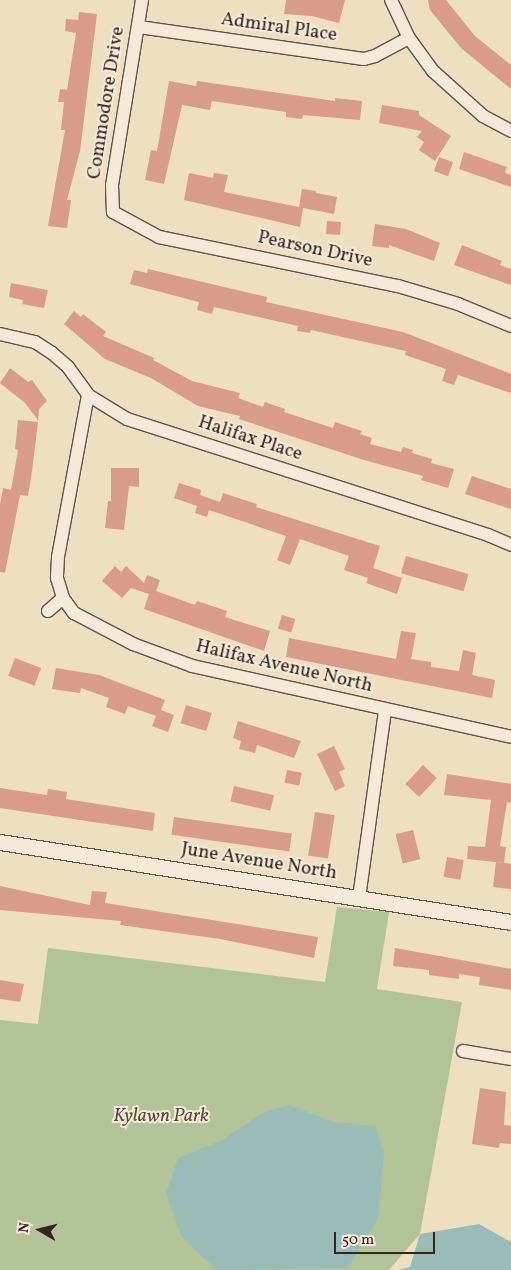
<!DOCTYPE html>
<html>
<head>
<meta charset="utf-8">
<style>
	body { margin:0 }
	#map { position:relative; width:511px; height:1270px; overflow:hidden; background:#eedfc1; font-family:Vollkorn,serif }
	div>[style] { position:absolute }
	.green>* { inset:0; background:#b2c398 }
	.water>* { inset:0; background:#9abcb7 }
	.building>* { inset:0; background:#d99c8a; transform-origin:0 0 }
	.roads { filter:drop-shadow(1px 0 #615448) drop-shadow(-1px 0 #615448) drop-shadow(0 1px #615448) drop-shadow(0 -1px #615448) }
	.minor>* { height:12px; margin:-6px; padding:0 6px; transform-origin:6px; border-radius:6px; background:#f4ead7 }
	.tertiary>* { height:15px; margin:-7.5px; padding:0 7.5px; transform-origin:7.5px; border-radius:7.5px; background:#f4ead7 }
	span { translate:-50% -50%; white-space:nowrap; text-align:center; line-height:1.15; -webkit-text-stroke:4px #f4ead7; paint-order:stroke }
	.street-label { font-size:19px; color:#322520 }
	.park-label { font-size:19px; color:#524c3e; font-style:italic }
	.north { position:absolute; left:15px; top:1205px; width:50px; height:50px; -webkit-text-stroke:4px #f4ead7; paint-order:stroke; rotate:278deg; font-size:14px; font-weight:700; line-height:20px; text-align:center; color:#322520 }
	.north::after { content:''; display:block; margin:auto; width:18px; height:22px; background:#322520; clip-path:polygon(50% 0,100% 100%,50% 72%,0 100%) }
	.scale { position:absolute; left:334px; top:1232px; width:101px; height:22px; box-sizing:border-box; border:2px solid #322520; border-top:0; padding-left:6px; font-size:15px; line-height:18px; white-space:nowrap; color:#322520; -webkit-text-stroke:4px #f4ead7; paint-order:stroke }
</style>
</head>
<body>
<div id="map">
	<div class="green">
		<div style="clip-path:polygon(337px 907px,389px 912px,377px 989px,462px 1002px,420px 1234px,389px 1270px,0 1270px,0 1020px,38px 1024px,48px 948px,325px 982px)"></div>
	</div>
	<div class="water">
		<div style="clip-path:polygon(290px 1105px,333px 1122px,376px 1126px,384px 1155px,378px 1219px,348px 1268px,217px 1270px,182px 1238px,166px 1194px,178px 1158px,222px 1140px,264px 1112px)"></div>
		<div style="clip-path:polygon(479px 1224px,511px 1242px,511px 1270px,398px 1270px,410px 1267px,420px 1234px)"></div>
	</div>
	<div class="building">
		<div style="clip-path:polygon(286px 0,345px 0,339px 23px,312px 16px,284px 14px)"></div>
		<div style="clip-path:polygon(428px 0,446px 0,475px 36px,511px 65px,511px 89px,461px 48px,430px 10px)"></div>
		<div style="clip-path:polygon(79px 12px,97px 14px,80px 151px,67px 200px,71px 200px,67px 228px,48px 226px,65px 130px,61px 130px,64px 102px,58px 102px,60px 89px,67px 90px,76px 33px,65px 31px,66px 19px,78px 20px)"></div>
		<div style="clip-path:polygon(169px 81px,196px 86px,197px 81px,335px 101px,335px 98px,362px 101px,360px 120px,303px 115px,302px 119px,286px 117px,286px 112px,212px 101px,210px 110px,182px 105px,164px 184px,145px 180px,151px 150px,157px 151px)"></div>
		<div style="clip-path:polygon(382px 105px,419px 111px,419px 115px,451px 136px,435px 161px,419px 150px,424px 142px,417px 137px,422px 131px,379px 123px)"></div>
		<div style="clip-path:polygon(464px 152px,507px 167px,505px 173px,511px 175px,511px 187px,459px 169px)"></div>
		<div style="left:439px;top:157px;width:15px;height:15px;rotate:20deg"></div>
		<div style="clip-path:polygon(189px 173px,213px 178px,214px 173px,228px 175px,224px 192px,299px 207px,302px 189px,316px 191px,316px 193px,337px 197px,334px 214px,303px 208px,300px 227px,184px 200px)"></div>
		<div style="left:327px;top:221px;width:14px;height:13px;rotate:4deg"></div>
		<div style="clip-path:polygon(375px 224px,406px 229px,440px 243px,434px 261px,389px 245px,389px 248px,372px 246px)"></div>
		<div style="clip-path:polygon(462px 245px,502px 261px,500px 265px,511px 269px,511px 285px,454px 265px)"></div>
		<div style="clip-path:polygon(148px 269px,267px 297px,266px 302px,403px 332px,511px 374px,511px 393px,458px 375px,454px 385px,442px 381px,446px 369px,405px 355px,406px 351px,311px 330px,310px 333px,297px 331px,298px 326px,214px 307px,212px 314px,197px 310px,199px 302px,130px 284px,134px 270px,147px 273px)"></div>
		<div style="clip-path:polygon(11px 283px,48px 290px,44px 308px,22px 304px,23px 300px,9px 297px)"></div>
		<div style="clip-path:polygon(74px 311px,81px 317px,83px 314px,106px 332px,103px 336px,154px 358px,153px 360px,192px 381px,240px 393px,238px 398px,263px 407px,265px 402px,285px 409px,284px 412px,333px 428px,335px 422px,362px 431px,360px 434px,372px 438px,370px 444px,401px 452px,403px 447px,413px 450px,412px 453px,432px 459px,431px 463px,454px 469px,448px 488px,421px 480px,423px 476px,364px 460px,239px 419px,240px 416px,198px 406px,151px 378px,105px 359px,64px 324px)"></div>
		<div style="clip-path:polygon(10px 368px,28px 382px,32px 380px,47px 401px,39px 409px,38px 420px,24px 402px,0 383px)"></div>
		<div style="clip-path:polygon(18px 420px,38px 422px,32px 471px,28px 496px,20px 495px,5px 573px,0 572px,0 505px,3px 488px,11px 490px,18px 450px,15px 449px)"></div>
		<div style="clip-path:polygon(111px 468px,139px 468px,139px 487px,129px 486px,124px 530px,105px 528px,108px 501px,111px 501px)"></div>
		<div style="clip-path:polygon(472px 476px,511px 489px,511px 509px,465px 494px)"></div>
		<div style="clip-path:polygon(179px 483px,201px 490px,200px 495px,220px 502px,223px 493px,257px 504px,256px 507px,380px 546px,373px 568px,402px 578px,397px 594px,366px 583px,368px 578px,344px 570px,349px 556px,300px 539px,290px 565px,277px 560px,286px 536px,209px 510px,207px 517px,195px 513px,197px 506px,174px 498px)"></div>
		<div style="left:406px;top:556px;width:65px;height:18px;rotate:16deg"></div>
		<div style="clip-path:polygon(115px 566px,121px 572px,126px 566px,144px 583px,147px 575px,160px 580px,156px 591px,195px 605px,197px 601px,227px 611px,225px 617px,270px 631px,264px 651px,144px 609px,149px 594px,131px 588px,122px 598px,102px 581px)"></div>
		<div style="left:282px;top:615px;width:14px;height:14px;rotate:17deg"></div>
		<div style="clip-path:polygon(401px 631px,416px 633px,411px 659px,431px 662px,431px 667px,459px 671px,463px 650px,476px 653px,472px 675px,495px 680px,492px 698px,286px 657px,289px 638px,396px 659px)"></div>
		<div style="left:15px;top:658px;width:28px;height:19px;rotate:21deg"></div>
		<div style="clip-path:polygon(56px 668px,99px 675px,165px 700px,161px 710px,174px 715px,168px 732px,152px 726px,156px 716px,128px 706px,125px 714px,106px 707px,109px 698px,81px 688px,80px 693px,52px 689px)"></div>
		<div style="left:186px;top:705px;width:27px;height:19px;rotate:17deg"></div>
		<div style="clip-path:polygon(238px 721px,301px 741px,294px 758px,257px 745px,255px 753px,239px 749px,241px 741px,233px 738px)"></div>
		<div style="clip-path:polygon(334px 746px,345px 769px,339px 772px,345px 786px,335px 791px,317px 754px)"></div>
		<div style="left:423px;top:765px;width:19px;height:26px;rotate:43deg"></div>
		<div style="left:287px;top:770px;width:15px;height:13px;rotate:11deg"></div>
		<div style="clip-path:polygon(447px 774px,511px 784px,511px 803px,507px 802px,500px 846px,506px 847px,504px 863px,467px 859px,468px 846px,485px 847px,491px 800px,444px 795px)"></div>
		<div style="left:234px;top:786px;width:41px;height:16px;rotate:13deg"></div>
		<div style="clip-path:polygon(0 788px,47px 795px,48px 789px,67px 792px,66px 799px,155px 813px,153px 831px,0 808px)"></div>
		<div style="left:315px;top:812px;width:20px;height:44px;rotate:9deg"></div>
		<div style="left:174px;top:817px;width:119px;height:18px;rotate:8deg"></div>
		<div style="left:413px;top:830px;width:30px;height:18px;rotate:76deg"></div>
		<div style="left:447px;top:857px;width:17px;height:20px;rotate:10deg"></div>
		<div style="clip-path:polygon(496px 862px,511px 864px,511px 889px,493px 887px)"></div>
		<div style="clip-path:polygon(0 886px,90px 905px,92px 891px,107px 892px,105px 903px,318px 937px,314px 958px,220px 939px,120px 925px,121px 921px,0 910px)"></div>
		<div style="clip-path:polygon(395px 948px,511px 969px,511px 990px,479px 985px,480px 977px,459px 974px,459px 979px,429px 975px,429px 970px,393px 966px)"></div>
		<div style="clip-path:polygon(0 980px,24px 984px,20px 1002px,0 999px)"></div>
		<div style="clip-path:polygon(480px 1088px,506px 1092px,504px 1125px,511px 1126px,511px 1144px,500px 1143px,499px 1148px,472px 1144px)"></div>
	</div>
	<div class="roads">
		<div class="minor">
			<div style="left:142px;top:0;width:187px;rotate:99.2deg"></div>
			<div style="left:112px;top:185px;width:27px;rotate:88deg"></div>
			<div style="left:113px;top:212px;width:52px;rotate:28.5deg"></div>
			<div style="left:159px;top:237px;width:244px;rotate:11.6deg"></div>
			<div style="left:398px;top:286px;width:63px;rotate:16.7deg"></div>
			<div style="left:458px;top:304px;width:57px;rotate:22.5deg"></div>
			<div style="left:391px;top:0;width:42px;rotate:64.7deg"></div>
			<div style="left:409px;top:38px;width:41px;rotate:54deg"></div>
			<div style="left:433px;top:71px;width:67px;rotate:42deg"></div>
			<div style="left:483px;top:116px;width:32px;rotate:28deg"></div>
			<div style="left:139px;top:27px;width:227px;rotate:8.1deg"></div>
			<div style="left:364px;top:59px;width:11px;rotate:-15deg"></div>
			<div style="left:375px;top:56px;width:38px;rotate:-28deg"></div>
			<div style="left:0;top:334px;width:36px;rotate:13deg"></div>
			<div style="left:35px;top:342px;width:20px;rotate:33deg"></div>
			<div style="left:52px;top:353px;width:21px;rotate:41deg"></div>
			<div style="left:68px;top:367px;width:34px;rotate:54deg"></div>
			<div style="left:88px;top:395px;width:46px;rotate:31.6deg"></div>
			<div style="left:127px;top:419px;width:379px;rotate:17.8deg"></div>
			<div style="left:488px;top:535px;width:25px;rotate:23deg"></div>
			<div style="left:88px;top:395px;width:165px;rotate:100.5deg"></div>
			<div style="left:58px;top:557px;width:21px;rotate:93deg"></div>
			<div style="left:57px;top:578px;width:21px;rotate:73deg"></div>
			<div style="left:63px;top:598px;width:19px;rotate:54deg"></div>
			<div style="left:74px;top:613px;width:67px;rotate:27.7deg"></div>
			<div style="left:133px;top:644px;width:63px;rotate:20.4deg"></div>
			<div style="left:192px;top:666px;width:327px;rotate:12.5deg"></div>
			<div style="left:48px;top:611px;width:20px;rotate:-41deg"></div>
			<div style="left:359px;top:898px;width:190px;rotate:-82.1deg"></div>
			<div style="left:463px;top:1051px;width:49px;rotate:9.5deg"></div>
		</div>
		<div class="tertiary">
			<div style="left:0;top:842px;width:517px;rotate:8.9deg"></div>
		</div>
	</div>
	<div class="street-label">
		<span style="left:279px;top:28px;rotate:8deg">Admiral Place</span>
		<span style="left:107px;top:103px;rotate:-81deg">Commodore Drive</span>
		<span style="left:315px;top:250px;rotate:12deg">Pearson Drive</span>
		<span style="left:250px;top:439px;rotate:18deg">Halifax Place</span>
		<span style="left:284px;top:667px;rotate:13deg">Halifax Avenue North</span>
		<span style="left:259px;top:862px;rotate:9deg">June Avenue North</span>
	</div>
	<div class="park-label">
		<span style="left:161px;top:1117px">Kylawn Park</span>
	</div>
	<div class="north">N</div>
	<div class="scale">50 m</div>
</div>
</body>
</html>
